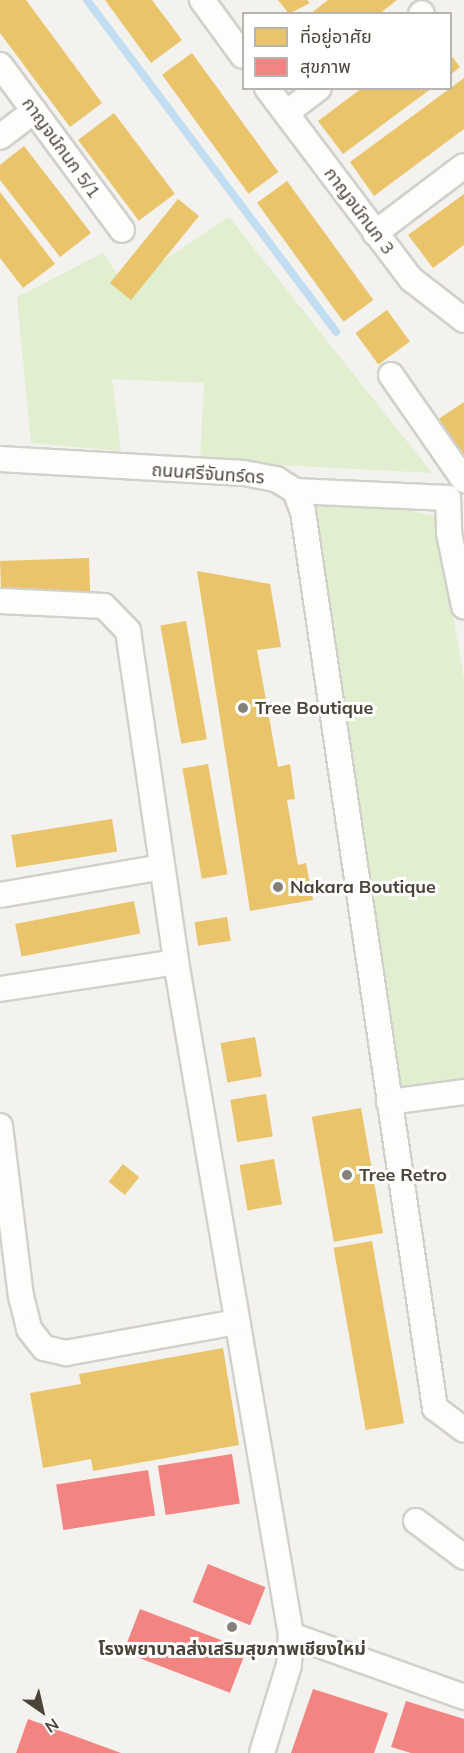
<!DOCTYPE html>
<html>
<head>
<meta charset="utf-8">
<style>
	body { margin:0 }
	#map { position:relative; width:464px; height:1753px; overflow:hidden; background:#f4f2ee; font-family:Mulish,"Noto Sans Thai",sans-serif }
	div>[style] { position:absolute }
	.green>* { inset:0; background:#e1eecf }
	.homes>* { inset:0; background:#e9c46a; transform-origin:0 0 }
	.health>* { inset:0; background:#f28482; transform-origin:0 0 }
	.stream>* { height:8px; margin:-4px; padding:0 4px; transform-origin:4px; border-radius:4px; background:#c0ddf1 }
	.roads { filter:drop-shadow(2px 0 #d2d0cb) drop-shadow(-2px 0 #d2d0cb) drop-shadow(0 2px #d2d0cb) drop-shadow(0 -2px #d2d0cb) }
	.minor>* { height:24px; margin:-12px; padding:0 12px; transform-origin:12px; border-radius:12px; background:#fdfdfc }
	.dots>* { width:16px; height:16px; translate:-50% -50%; box-sizing:border-box; border:3px solid #fff; border-radius:50% }
	span { translate:-50% -50%; white-space:nowrap; text-align:center; line-height:1.15; -webkit-text-stroke:6px #fff; paint-order:stroke }
	.street-label { font-size:18px; color:#4b4439 }
	.poi-label { font-size:18px; color:#4b4439; font-weight:700 }
	.left { translate:0 -50%; text-align:left }
	.legend { position:absolute; left:242px; top:12px; width:210px; height:78px; box-sizing:border-box; background:#fff; border:2px solid #b7b4b0; margin:0; padding:8px 10px; list-style:none; font-size:18px; color:#4b4439 }
	.legend li { display:flex; align-items:center; gap:12px; height:30px }
	.legend b { width:30px; border:2px solid #b7b4b0 }
	.north { position:absolute; left:12px; top:1681px; width:60px; height:60px; -webkit-text-stroke:4px #fff; paint-order:stroke; rotate:146deg; font-size:16px; font-weight:700; line-height:24px; text-align:center; color:#4b4439 }
	.north::after { content:''; display:block; margin:auto; width:21px; height:27px; background:#4b4439; clip-path:polygon(50% 0,100% 100%,50% 72%,0 100%) }
</style>
</head>
<body>
<div id="map">
	<div class="green">
		<div style="clip-path:polygon(229px 217px,432px 473px,200px 461px,204px 383px,112px 379px,121px 451px,31px 443px,17px 297px,103px 253px,125px 286px)"></div>
		<div style="clip-path:polygon(329px 495px,436px 516px,464px 679px,464px 1083px,399px 1092px,311px 503px)"></div>
	</div>
	<div class="homes">
		<div style="clip-path:polygon(0 0,26px 0,102px 103px,70px 127px,0 33px)"></div>
		<div style="clip-path:polygon(105px 0,152px 0,182px 40px,151px 63px)"></div>
		<div style="clip-path:polygon(278px 0,307px 0,310px 3px,289px 14px)"></div>
		<div style="clip-path:polygon(328px 0,397px 0,379px 14px,310px 14px)"></div>
		<div style="left:192px;top:53px;width:147px;height:37px;rotate:54deg"></div>
		<div style="clip-path:polygon(450px 54px,460px 67px,450px 75px)"></div>
		<div style="clip-path:polygon(464px 78px,464px 129px,374px 196px,350px 162px)"></div>
		<div style="clip-path:polygon(362px 88px,432px 88px,343px 154px,318px 121px)"></div>
		<div style="left:114px;top:113px;width:101px;height:45px;rotate:53deg"></div>
		<div style="clip-path:polygon(24px 146px,91px 233px,60px 257px,0 180px,0 165px)"></div>
		<div style="left:287px;top:181px;width:147px;height:37px;rotate:54deg"></div>
		<div style="clip-path:polygon(0 192px,55px 264px,23px 288px,0 258px)"></div>
		<div style="clip-path:polygon(464px 194px,464px 245px,433px 268px,408px 235px)"></div>
		<div style="left:178px;top:199px;width:27px;height:108px;rotate:39deg"></div>
		<div style="left:387px;top:310px;width:39px;height:39px;rotate:54deg"></div>
		<div style="clip-path:polygon(464px 402px,464px 458px,437px 420px)"></div>
		<div style="left:89px;top:558px;width:34px;height:89px;rotate:88deg"></div>
		<div style="clip-path:polygon(197px 571px,270px 584px,281px 647px,257px 650px,278px 767px,290px 764px,295px 799px,287px 800px,298px 865px,306px 863px,313px 900px,250px 911px)"></div>
		<div style="left:186px;top:621px;width:120px;height:26px;rotate:80deg"></div>
		<div style="left:208px;top:764px;width:112px;height:26px;rotate:80deg"></div>
		<div style="left:112px;top:819px;width:33px;height:102px;rotate:81deg"></div>
		<div style="left:134px;top:901px;width:33px;height:121px;rotate:79deg"></div>
		<div style="left:227px;top:917px;width:24px;height:33px;rotate:81deg"></div>
		<div style="left:255px;top:1037px;width:40px;height:35px;rotate:80deg"></div>
		<div style="left:266px;top:1094px;width:43px;height:36px;rotate:81deg"></div>
		<div style="left:361px;top:1108px;width:127px;height:50px;rotate:80deg"></div>
		<div style="left:274px;top:1159px;width:46px;height:35px;rotate:80deg"></div>
		<div style="left:123px;top:1164px;width:21px;height:23px;rotate:39deg"></div>
		<div style="left:372px;top:1241px;width:185px;height:39px;rotate:80deg"></div>
		<div style="clip-path:polygon(223px 1348px,239px 1445px,93px 1471px,91px 1459px,43px 1468px,30px 1393px,81px 1384px,79px 1374px)"></div>
	</div>
	<div class="health">
		<div style="left:232px;top:1454px;width:50px;height:75px;rotate:81deg"></div>
		<div style="left:148px;top:1470px;width:46px;height:93px;rotate:81deg"></div>
		<div style="left:208px;top:1564px;width:62px;height:41px;rotate:22deg"></div>
		<div style="left:140px;top:1609px;width:114px;height:46px;rotate:21deg"></div>
		<div style="clip-path:polygon(313px 1689px,388px 1713px,374px 1753px,291px 1753px)"></div>
		<div style="clip-path:polygon(406px 1701px,464px 1719px,464px 1753px,411px 1753px,391px 1747px)"></div>
		<div style="clip-path:polygon(28px 1719px,121px 1753px,16px 1753px)"></div>
	</div>
	<div class="stream">
		<div style="left:87px;top:0;width:415px;rotate:53.1deg"></div>
	</div>
	<div class="roads">
		<div class="minor">
			<div style="left:202px;top:0;width:69px;rotate:53.8deg"></div>
			<div style="left:421px;top:14px;width:1px;rotate:-45deg"></div>
			<div style="left:0;top:65px;width:205px;rotate:53.5deg"></div>
			<div style="left:267px;top:88px;width:239px;rotate:53deg"></div>
			<div style="left:411px;top:279px;width:67px;rotate:37.7deg"></div>
			<div style="left:286px;top:113px;width:41px;rotate:-37.1deg"></div>
			<div style="left:0;top:137px;width:43px;rotate:-37.4deg"></div>
			<div style="left:375px;top:233px;width:111px;rotate:-37deg"></div>
			<div style="left:391px;top:375px;width:128px;rotate:55.2deg"></div>
			<div style="left:0;top:459px;width:244px;rotate:3.3deg"></div>
			<div style="left:244px;top:473px;width:33px;rotate:11deg"></div>
			<div style="left:276px;top:479px;width:22px;rotate:32deg"></div>
			<div style="left:295px;top:491px;width:153px;rotate:2.6deg"></div>
			<div style="left:295px;top:491px;width:22px;rotate:69deg"></div>
			<div style="left:303px;top:512px;width:906px;rotate:81.62deg"></div>
			<div style="left:435px;top:1408px;width:36px;rotate:37deg"></div>
			<div style="left:448px;top:498px;width:35px;rotate:88deg"></div>
			<div style="left:449px;top:533px;width:75px;rotate:78.4deg"></div>
			<div style="left:0;top:601px;width:104px;rotate:2.8deg"></div>
			<div style="left:104px;top:606px;width:35px;rotate:46deg"></div>
			<div style="left:128px;top:631px;width:334px;rotate:81.7deg"></div>
			<div style="left:176px;top:962px;width:683px;rotate:80.3deg"></div>
			<div style="left:291px;top:1635px;width:30px;rotate:94deg"></div>
			<div style="left:289px;top:1665px;width:92px;rotate:107.1deg"></div>
			<div style="left:0;top:895px;width:164px;rotate:-9.8deg"></div>
			<div style="left:0;top:989px;width:178px;rotate:-8.7deg"></div>
			<div style="left:389px;top:1102px;width:76px;rotate:-7.6deg"></div>
			<div style="left:0;top:1126px;width:171px;rotate:83deg"></div>
			<div style="left:21px;top:1296px;width:34px;rotate:76deg"></div>
			<div style="left:29px;top:1329px;width:24px;rotate:52deg"></div>
			<div style="left:44px;top:1348px;width:23px;rotate:13deg"></div>
			<div style="left:66px;top:1353px;width:174px;rotate:-10.3deg"></div>
			<div style="left:416px;top:1521px;width:60px;rotate:36.9deg"></div>
			<div style="left:291px;top:1635px;width:184px;rotate:19.7deg"></div>
		</div>
	</div>
	<div class="dots">
		<div style="left:243px;top:708px;background:#868178"></div>
		<div style="left:278px;top:887px;background:#868178"></div>
		<div style="left:347px;top:1175px;background:#868178"></div>
		<div style="left:232px;top:1627px;background:#868178"></div>
	</div>
	<div class="street-label">
		<span style="left:61px;top:148px;rotate:54deg">กาญจน์กนก 5/1</span>
		<span style="left:359px;top:211px;rotate:53deg">กาญจน์กนก 3</span>
		<span style="left:208px;top:474px;rotate:4deg">ถนนศรีจันทร์ดร</span>
	</div>
	<div class="poi-label">
		<span class="left" style="left:255px;top:708px">Tree Boutique</span>
		<span class="left" style="left:290px;top:887px">Nakara Boutique</span>
		<span class="left" style="left:359px;top:1175px">Tree Retro</span>
		<span style="left:232px;top:1649px">โรงพยาบาลส่งเสริมสุขภาพเชียงใหม่</span>
	</div>
	<ul class="legend">
	<li><b style="height:16px;background:#e9c46a"></b>ที่อยู่อาศัย</li>
	<li><b style="height:16px;background:#f28482"></b>สุขภาพ</li>
	</ul>
	<div class="north">N</div>
</div>
</body>
</html>
